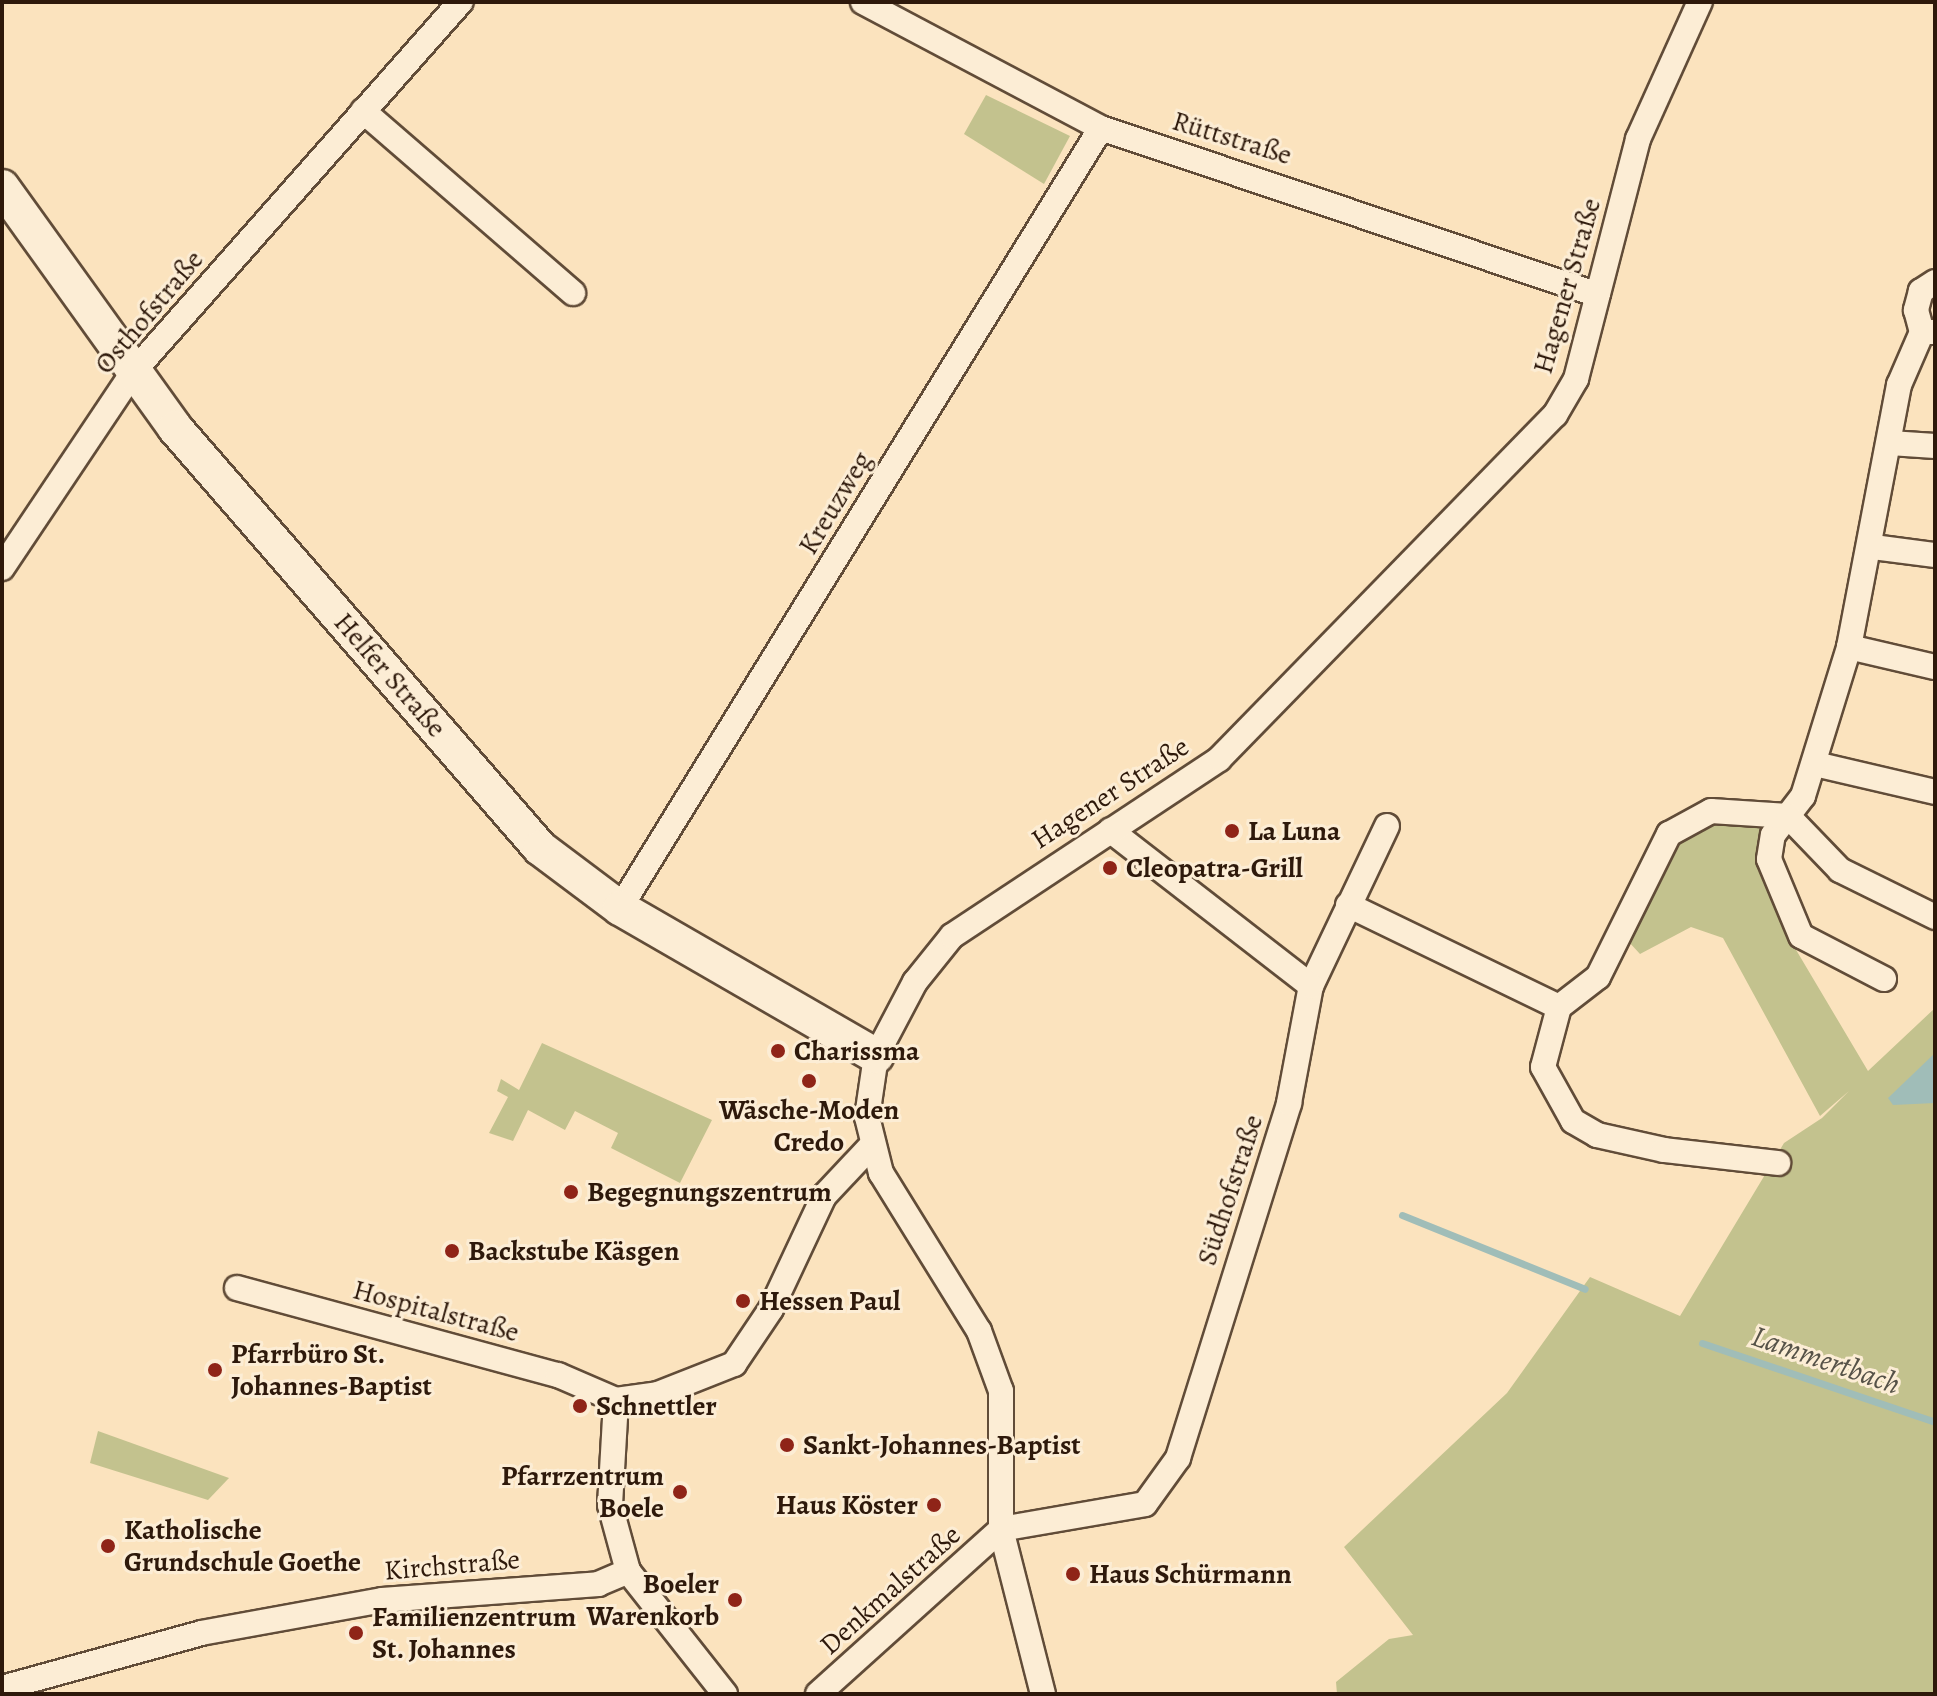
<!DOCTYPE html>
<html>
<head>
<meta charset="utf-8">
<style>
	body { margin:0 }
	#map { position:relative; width:1937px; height:1696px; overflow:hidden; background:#fbe3be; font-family:Alegreya,serif }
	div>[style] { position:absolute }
	.green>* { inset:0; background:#c3c28e }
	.water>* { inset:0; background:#a0bdb8 }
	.stream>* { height:7px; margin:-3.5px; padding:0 3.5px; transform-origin:3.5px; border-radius:3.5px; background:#a0bdb8 }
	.roads { filter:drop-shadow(2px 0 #614c38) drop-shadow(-2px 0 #614c38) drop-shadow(0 2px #614c38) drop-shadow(0 -2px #614c38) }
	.street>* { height:24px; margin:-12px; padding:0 12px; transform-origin:12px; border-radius:12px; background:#fcedd5 }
	.secondary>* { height:34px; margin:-17px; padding:0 17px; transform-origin:17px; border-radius:17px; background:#fcedd5 }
	.dots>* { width:22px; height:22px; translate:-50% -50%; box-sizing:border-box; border:4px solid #fcedd5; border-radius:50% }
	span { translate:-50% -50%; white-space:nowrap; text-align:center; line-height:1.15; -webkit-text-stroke:6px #fcedd5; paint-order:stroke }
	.street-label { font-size:28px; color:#2e190b }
	.poi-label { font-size:28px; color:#2e190b; font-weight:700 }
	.left { translate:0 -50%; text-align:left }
	.right { translate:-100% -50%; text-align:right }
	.water-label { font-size:30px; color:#565248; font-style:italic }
	.frame { position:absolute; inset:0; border:4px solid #2e190b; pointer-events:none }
</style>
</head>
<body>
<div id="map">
	<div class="green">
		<div style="clip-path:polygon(986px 95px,1070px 136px,1044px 184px,964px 134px)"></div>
		<div style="clip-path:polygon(1719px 820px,1764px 829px,1789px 938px,1868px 1071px,1935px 1008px,1935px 1694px,1337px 1694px,1336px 1682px,1389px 1639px,1413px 1635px,1344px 1547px,1507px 1393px,1590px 1277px,1680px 1316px,1784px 1143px,1822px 1118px,1849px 1091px,1820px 1116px,1723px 938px,1691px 927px,1640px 954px,1628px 941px,1679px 839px)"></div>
		<div style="clip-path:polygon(542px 1043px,712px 1120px,680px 1183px,611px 1148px,618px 1133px,575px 1111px,565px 1130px,528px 1110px,513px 1141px,489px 1133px,508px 1097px,497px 1091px,501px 1079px,519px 1090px)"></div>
		<div style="clip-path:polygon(98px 1431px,229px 1478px,208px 1500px,90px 1463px)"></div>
	</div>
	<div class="water">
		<div style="clip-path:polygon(1935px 1053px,1935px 1103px,1893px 1105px,1888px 1098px)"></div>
	</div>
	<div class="stream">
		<div style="left:1402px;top:1215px;width:197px;rotate:22deg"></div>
		<div style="left:1702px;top:1343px;width:246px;rotate:18.7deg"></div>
	</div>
	<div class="roads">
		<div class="street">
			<div style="left:863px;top:2px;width:269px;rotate:27.9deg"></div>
			<div style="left:1101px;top:128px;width:524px;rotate:18.57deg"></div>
			<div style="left:363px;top:111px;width:278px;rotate:40.9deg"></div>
			<div style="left:1935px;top:282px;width:17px;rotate:147deg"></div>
			<div style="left:1921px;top:291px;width:20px;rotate:105deg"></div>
			<div style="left:1916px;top:310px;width:23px;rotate:75deg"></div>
			<div style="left:1922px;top:332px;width:13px"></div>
			<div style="left:1890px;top:443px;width:45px;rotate:3.8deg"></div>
			<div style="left:1873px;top:547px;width:63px;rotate:7.4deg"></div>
			<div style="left:2px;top:568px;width:237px;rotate:-56.2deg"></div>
			<div style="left:134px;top:371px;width:493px;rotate:-48.5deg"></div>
			<div style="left:1849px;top:647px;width:88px;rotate:13.1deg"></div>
			<div style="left:1815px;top:764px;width:123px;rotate:13.1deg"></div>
			<div style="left:1348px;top:905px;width:234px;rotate:25.8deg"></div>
			<div style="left:1559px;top:1007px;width:62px;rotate:104.9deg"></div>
			<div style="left:1543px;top:1067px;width:62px;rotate:60.9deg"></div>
			<div style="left:1573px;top:1121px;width:28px;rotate:30deg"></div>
			<div style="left:1597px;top:1135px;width:69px;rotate:12.6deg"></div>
			<div style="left:1664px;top:1150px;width:115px;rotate:6.5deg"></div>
			<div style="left:620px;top:908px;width:916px;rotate:-58.34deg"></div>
			<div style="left:1884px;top:979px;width:93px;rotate:-152.6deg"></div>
			<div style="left:1801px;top:936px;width:83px;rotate:-112.6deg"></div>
			<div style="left:1769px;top:859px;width:24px;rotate:-81deg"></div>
			<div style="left:1773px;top:835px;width:49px;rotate:-52.4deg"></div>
			<div style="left:1803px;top:796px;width:156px;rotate:-72.8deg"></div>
			<div style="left:1849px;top:647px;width:267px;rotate:-79.2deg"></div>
			<div style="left:1899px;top:385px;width:58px;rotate:-66.5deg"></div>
			<div style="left:1311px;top:986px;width:177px;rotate:-64.6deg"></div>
			<div style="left:1559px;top:1007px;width:49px;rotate:-37.6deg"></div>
			<div style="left:1598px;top:977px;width:160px;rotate:-63.6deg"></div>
			<div style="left:1669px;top:834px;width:48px;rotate:-28.7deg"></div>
			<div style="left:1711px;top:811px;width:77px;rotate:3.7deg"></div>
			<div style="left:1788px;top:816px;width:75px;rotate:46.1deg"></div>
			<div style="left:1840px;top:870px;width:106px;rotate:26.3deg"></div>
			<div style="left:237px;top:1288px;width:333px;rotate:15.2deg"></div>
			<div style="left:558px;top:1375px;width:63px;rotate:23.3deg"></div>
			<div style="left:2px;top:1688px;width:206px;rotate:-15.4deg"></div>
			<div style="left:201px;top:1633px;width:184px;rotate:-10.3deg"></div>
			<div style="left:382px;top:1600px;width:217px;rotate:-4.2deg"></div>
			<div style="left:598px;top:1584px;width:33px;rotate:-23deg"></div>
			<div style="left:725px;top:1694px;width:157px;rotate:-128.3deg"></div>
			<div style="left:628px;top:1571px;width:68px;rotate:-105.3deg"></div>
			<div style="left:610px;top:1505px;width:105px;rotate:-86.7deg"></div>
			<div style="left:616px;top:1400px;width:42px;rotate:-8.1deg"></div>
			<div style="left:658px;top:1394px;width:82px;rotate:-21.5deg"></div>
			<div style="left:734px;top:1364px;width:66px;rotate:-56.1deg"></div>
			<div style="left:771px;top:1309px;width:125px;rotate:-64.9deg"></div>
			<div style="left:824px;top:1196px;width:69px;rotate:-46.8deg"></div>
			<div style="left:818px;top:1694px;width:246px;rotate:-42deg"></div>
			<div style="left:1001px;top:1529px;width:146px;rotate:-9.8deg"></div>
			<div style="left:1145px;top:1504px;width:57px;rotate:-54.3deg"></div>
			<div style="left:1178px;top:1458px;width:372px;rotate:-72.6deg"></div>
			<div style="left:1289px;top:1103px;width:119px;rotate:-79.4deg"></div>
			<div style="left:1311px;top:986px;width:254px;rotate:-142.2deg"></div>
			<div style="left:1043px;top:1694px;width:170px;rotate:-104.3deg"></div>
			<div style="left:1001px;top:1529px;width:138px;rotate:-90deg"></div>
			<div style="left:1001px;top:1391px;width:64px;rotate:-110.1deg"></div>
			<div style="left:979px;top:1331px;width:186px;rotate:-121.8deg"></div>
			<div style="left:881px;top:1173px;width:58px;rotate:-104deg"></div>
			<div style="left:867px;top:1117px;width:62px;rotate:-81.6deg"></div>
			<div style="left:876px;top:1056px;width:84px;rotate:-62.2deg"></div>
			<div style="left:915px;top:982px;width:59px;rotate:-51.2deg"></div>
			<div style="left:952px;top:936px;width:320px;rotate:-33.5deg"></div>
			<div style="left:1219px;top:759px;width:481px;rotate:-45.7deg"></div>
			<div style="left:1555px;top:415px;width:42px;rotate:-59.7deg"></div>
			<div style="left:1576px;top:379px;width:248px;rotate:-75.5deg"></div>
			<div style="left:1638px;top:139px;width:150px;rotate:-65.7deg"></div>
		</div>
		<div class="secondary">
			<div style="left:2px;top:187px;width:297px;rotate:54.3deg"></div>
			<div style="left:175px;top:428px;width:556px;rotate:49.01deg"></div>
			<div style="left:540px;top:848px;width:100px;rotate:36.9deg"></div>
			<div style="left:620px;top:908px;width:296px;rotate:30deg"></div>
		</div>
	</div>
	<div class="dots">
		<div style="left:1232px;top:831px;background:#8f2418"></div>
		<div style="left:1110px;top:868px;background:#8f2418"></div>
		<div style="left:778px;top:1051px;background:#8f2418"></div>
		<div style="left:809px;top:1081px;background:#8f2418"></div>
		<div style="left:571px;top:1192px;background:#8f2418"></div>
		<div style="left:452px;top:1251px;background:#8f2418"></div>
		<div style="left:743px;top:1301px;background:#8f2418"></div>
		<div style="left:215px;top:1370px;background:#8f2418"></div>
		<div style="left:580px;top:1406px;background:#8f2418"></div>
		<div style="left:787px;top:1445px;background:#8f2418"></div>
		<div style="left:680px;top:1492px;background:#8f2418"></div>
		<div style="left:934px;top:1505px;background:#8f2418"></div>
		<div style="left:108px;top:1546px;background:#8f2418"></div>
		<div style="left:1073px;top:1574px;background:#8f2418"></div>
		<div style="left:735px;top:1600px;background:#8f2418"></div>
		<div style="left:356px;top:1633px;background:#8f2418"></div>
	</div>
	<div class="street-label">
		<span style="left:1232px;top:138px;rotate:17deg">Rüttstraße</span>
		<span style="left:1567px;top:286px;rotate:-74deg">Hagener Straße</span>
		<span style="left:149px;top:312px;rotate:-50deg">Osthofstraße</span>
		<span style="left:835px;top:503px;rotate:-59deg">Kreuzweg</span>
		<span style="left:390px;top:675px;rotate:49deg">Helfer Straße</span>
		<span style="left:1110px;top:793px;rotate:-33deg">Hagener Straße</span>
		<span style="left:1230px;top:1190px;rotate:-72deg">Südhofstraße</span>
		<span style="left:436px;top:1311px;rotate:15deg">Hospitalstraße</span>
		<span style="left:452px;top:1565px;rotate:-5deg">Kirchstraße</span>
		<span style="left:890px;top:1590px;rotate:-42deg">Denkmalstraße</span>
	</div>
	<div class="poi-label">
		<span class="left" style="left:1248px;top:831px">La Luna</span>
		<span class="left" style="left:1126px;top:868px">Cleopatra-Grill</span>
		<span class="left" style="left:794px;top:1051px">Charissma</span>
		<span style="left:809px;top:1126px">Wäsche-Moden<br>Credo</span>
		<span class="left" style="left:587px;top:1192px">Begegnungszentrum</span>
		<span class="left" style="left:468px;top:1251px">Backstube Käsgen</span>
		<span class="left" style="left:759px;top:1301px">Hessen Paul</span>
		<span class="left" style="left:231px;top:1370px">Pfarrbüro St.<br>Johannes-Baptist</span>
		<span class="left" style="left:596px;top:1406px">Schnettler</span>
		<span class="left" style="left:803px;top:1445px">Sankt-Johannes-Baptist</span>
		<span class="right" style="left:664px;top:1492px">Pfarrzentrum<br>Boele</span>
		<span class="right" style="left:918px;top:1505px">Haus Köster</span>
		<span class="left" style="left:124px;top:1546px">Katholische<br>Grundschule Goethe</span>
		<span class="left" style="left:1089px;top:1574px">Haus Schürmann</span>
		<span class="right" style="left:719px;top:1600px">Boeler<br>Warenkorb</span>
		<span class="left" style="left:372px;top:1633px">Familienzentrum<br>St. Johannes</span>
	</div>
	<div class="water-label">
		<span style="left:1826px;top:1360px;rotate:19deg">Lammertbach</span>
	</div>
	<div class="frame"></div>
</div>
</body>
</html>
